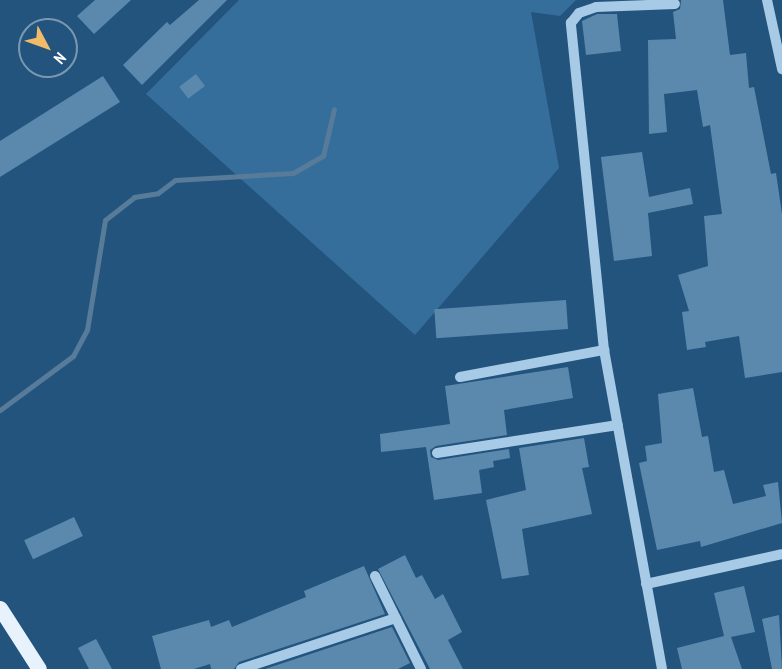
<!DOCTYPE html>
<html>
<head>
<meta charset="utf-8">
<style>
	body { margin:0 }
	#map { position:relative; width:782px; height:669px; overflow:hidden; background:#22547d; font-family:"PT Sans Narrow",sans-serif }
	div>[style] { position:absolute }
	.green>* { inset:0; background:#366e9b }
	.stream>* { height:5px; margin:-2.5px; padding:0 2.5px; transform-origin:2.5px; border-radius:2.5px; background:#577b98 }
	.building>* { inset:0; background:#5b89ae; transform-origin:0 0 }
	.minor>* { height:10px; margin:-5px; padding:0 5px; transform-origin:5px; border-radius:5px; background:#a7cae6 }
	.major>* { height:15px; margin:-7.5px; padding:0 7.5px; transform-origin:7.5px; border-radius:7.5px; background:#e8f2fd }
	span { translate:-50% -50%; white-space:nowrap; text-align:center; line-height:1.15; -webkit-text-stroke:4.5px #22547d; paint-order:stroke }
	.north { position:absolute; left:18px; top:18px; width:60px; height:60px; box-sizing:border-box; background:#22547d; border:2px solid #7a98b1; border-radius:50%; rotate:131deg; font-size:16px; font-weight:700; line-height:24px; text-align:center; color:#fff }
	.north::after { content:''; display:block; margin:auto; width:21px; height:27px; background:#f1bb69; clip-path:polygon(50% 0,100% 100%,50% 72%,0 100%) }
</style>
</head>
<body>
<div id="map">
	<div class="green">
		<div style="clip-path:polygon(239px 0,576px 0,560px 16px,531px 12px,559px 168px,415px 335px,146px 94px)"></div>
	</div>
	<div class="stream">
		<div style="left:0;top:410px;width:91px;rotate:-36.5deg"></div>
		<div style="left:73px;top:356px;width:30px;rotate:-62deg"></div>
		<div style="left:87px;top:330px;width:111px;rotate:-80.7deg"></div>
		<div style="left:105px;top:220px;width:37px;rotate:-38deg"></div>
		<div style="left:134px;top:197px;width:24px;rotate:-9deg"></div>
		<div style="left:158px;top:193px;width:21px;rotate:-37deg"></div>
		<div style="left:175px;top:180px;width:118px;rotate:-3.4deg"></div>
		<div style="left:293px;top:173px;width:34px;rotate:-30deg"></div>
		<div style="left:323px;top:156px;width:48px;rotate:-76.8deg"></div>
	</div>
	<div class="building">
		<div style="clip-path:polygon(95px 0,131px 0,94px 34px,77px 16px)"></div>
		<div style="clip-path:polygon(199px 0,227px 0,142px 85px,123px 65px,167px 22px,170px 25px)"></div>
		<div style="clip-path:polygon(681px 0,723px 0,730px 55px,746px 53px,749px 88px,754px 87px,771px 174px,776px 173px,782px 214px,782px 372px,745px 378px,739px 336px,705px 342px,706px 347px,687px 350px,682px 312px,689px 311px,678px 275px,708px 266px,704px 216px,722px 214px,710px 125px,703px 127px,697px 90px,664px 94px,667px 132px,649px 134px,648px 40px,676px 39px,673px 12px,680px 9px)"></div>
		<div style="clip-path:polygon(597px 14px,617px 14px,621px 51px,586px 55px,582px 21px)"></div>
		<div style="left:196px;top:74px;width:15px;height:21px;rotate:53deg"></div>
		<div style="clip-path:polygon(103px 76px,120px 102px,0 177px,0 141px)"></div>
		<div style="clip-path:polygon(642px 152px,649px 197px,690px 188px,693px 204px,648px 213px,652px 256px,614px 261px,601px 157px)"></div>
		<div style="left:566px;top:300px;width:29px;height:132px;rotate:86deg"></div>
		<div style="clip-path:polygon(568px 367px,573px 398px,504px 410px,507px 435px,436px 446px,430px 450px,431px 457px,438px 460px,509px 449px,510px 458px,493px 461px,494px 467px,479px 470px,482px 493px,434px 500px,426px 447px,381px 452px,380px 434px,450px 424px,445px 386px)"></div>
		<div style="clip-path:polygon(693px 388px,702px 437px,708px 436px,714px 472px,724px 470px,733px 504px,766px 496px,763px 485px,778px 482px,782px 523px,701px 547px,700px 541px,657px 550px,639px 463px,647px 461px,645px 446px,662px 443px,658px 394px)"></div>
		<div style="clip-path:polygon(584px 438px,589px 467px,582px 468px,592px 514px,522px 529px,529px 575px,502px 579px,486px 500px,526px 490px,519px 448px)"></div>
		<div style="left:74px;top:517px;width:21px;height:55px;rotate:65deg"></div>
		<div style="clip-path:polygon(405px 555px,416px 578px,422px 575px,435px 599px,443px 594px,462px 632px,448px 640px,463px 669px,430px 669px,378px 569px)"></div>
		<div style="clip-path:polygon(364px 566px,385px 614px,239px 662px,234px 669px,211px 669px,210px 664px,194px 669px,161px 669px,152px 636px,209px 620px,211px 627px,229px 620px,232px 627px,306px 597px,304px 591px)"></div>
		<div style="clip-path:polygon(744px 586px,755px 632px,731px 637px,742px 669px,682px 669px,677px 648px,724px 636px,714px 593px)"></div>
		<div style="clip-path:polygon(779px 615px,782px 669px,772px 669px,762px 619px)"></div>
		<div style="clip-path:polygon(392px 627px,410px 663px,398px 669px,265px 669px)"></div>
		<div style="clip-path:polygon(96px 639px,112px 669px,89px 669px,78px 648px)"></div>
	</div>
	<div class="minor">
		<div style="left:767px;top:0;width:71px;rotate:77.7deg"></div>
		<div style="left:460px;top:377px;width:147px;rotate:-10.6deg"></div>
		<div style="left:437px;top:453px;width:183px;rotate:-8.8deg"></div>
		<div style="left:375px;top:576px;width:104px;rotate:63.7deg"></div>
		<div style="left:646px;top:584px;width:139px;rotate:-12.4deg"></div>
		<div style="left:241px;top:669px;width:163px;rotate:-18.2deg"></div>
		<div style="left:662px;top:669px;width:324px;rotate:-100.3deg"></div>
		<div style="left:604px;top:350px;width:329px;rotate:-95.8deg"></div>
		<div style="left:571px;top:23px;width:13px;rotate:-51deg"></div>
		<div style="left:579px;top:13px;width:18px;rotate:-19deg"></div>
		<div style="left:596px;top:7px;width:79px;rotate:-2.2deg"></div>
	</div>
	<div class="major">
		<div style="left:0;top:608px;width:72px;rotate:57.4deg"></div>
	</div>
	<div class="north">N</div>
</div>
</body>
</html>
